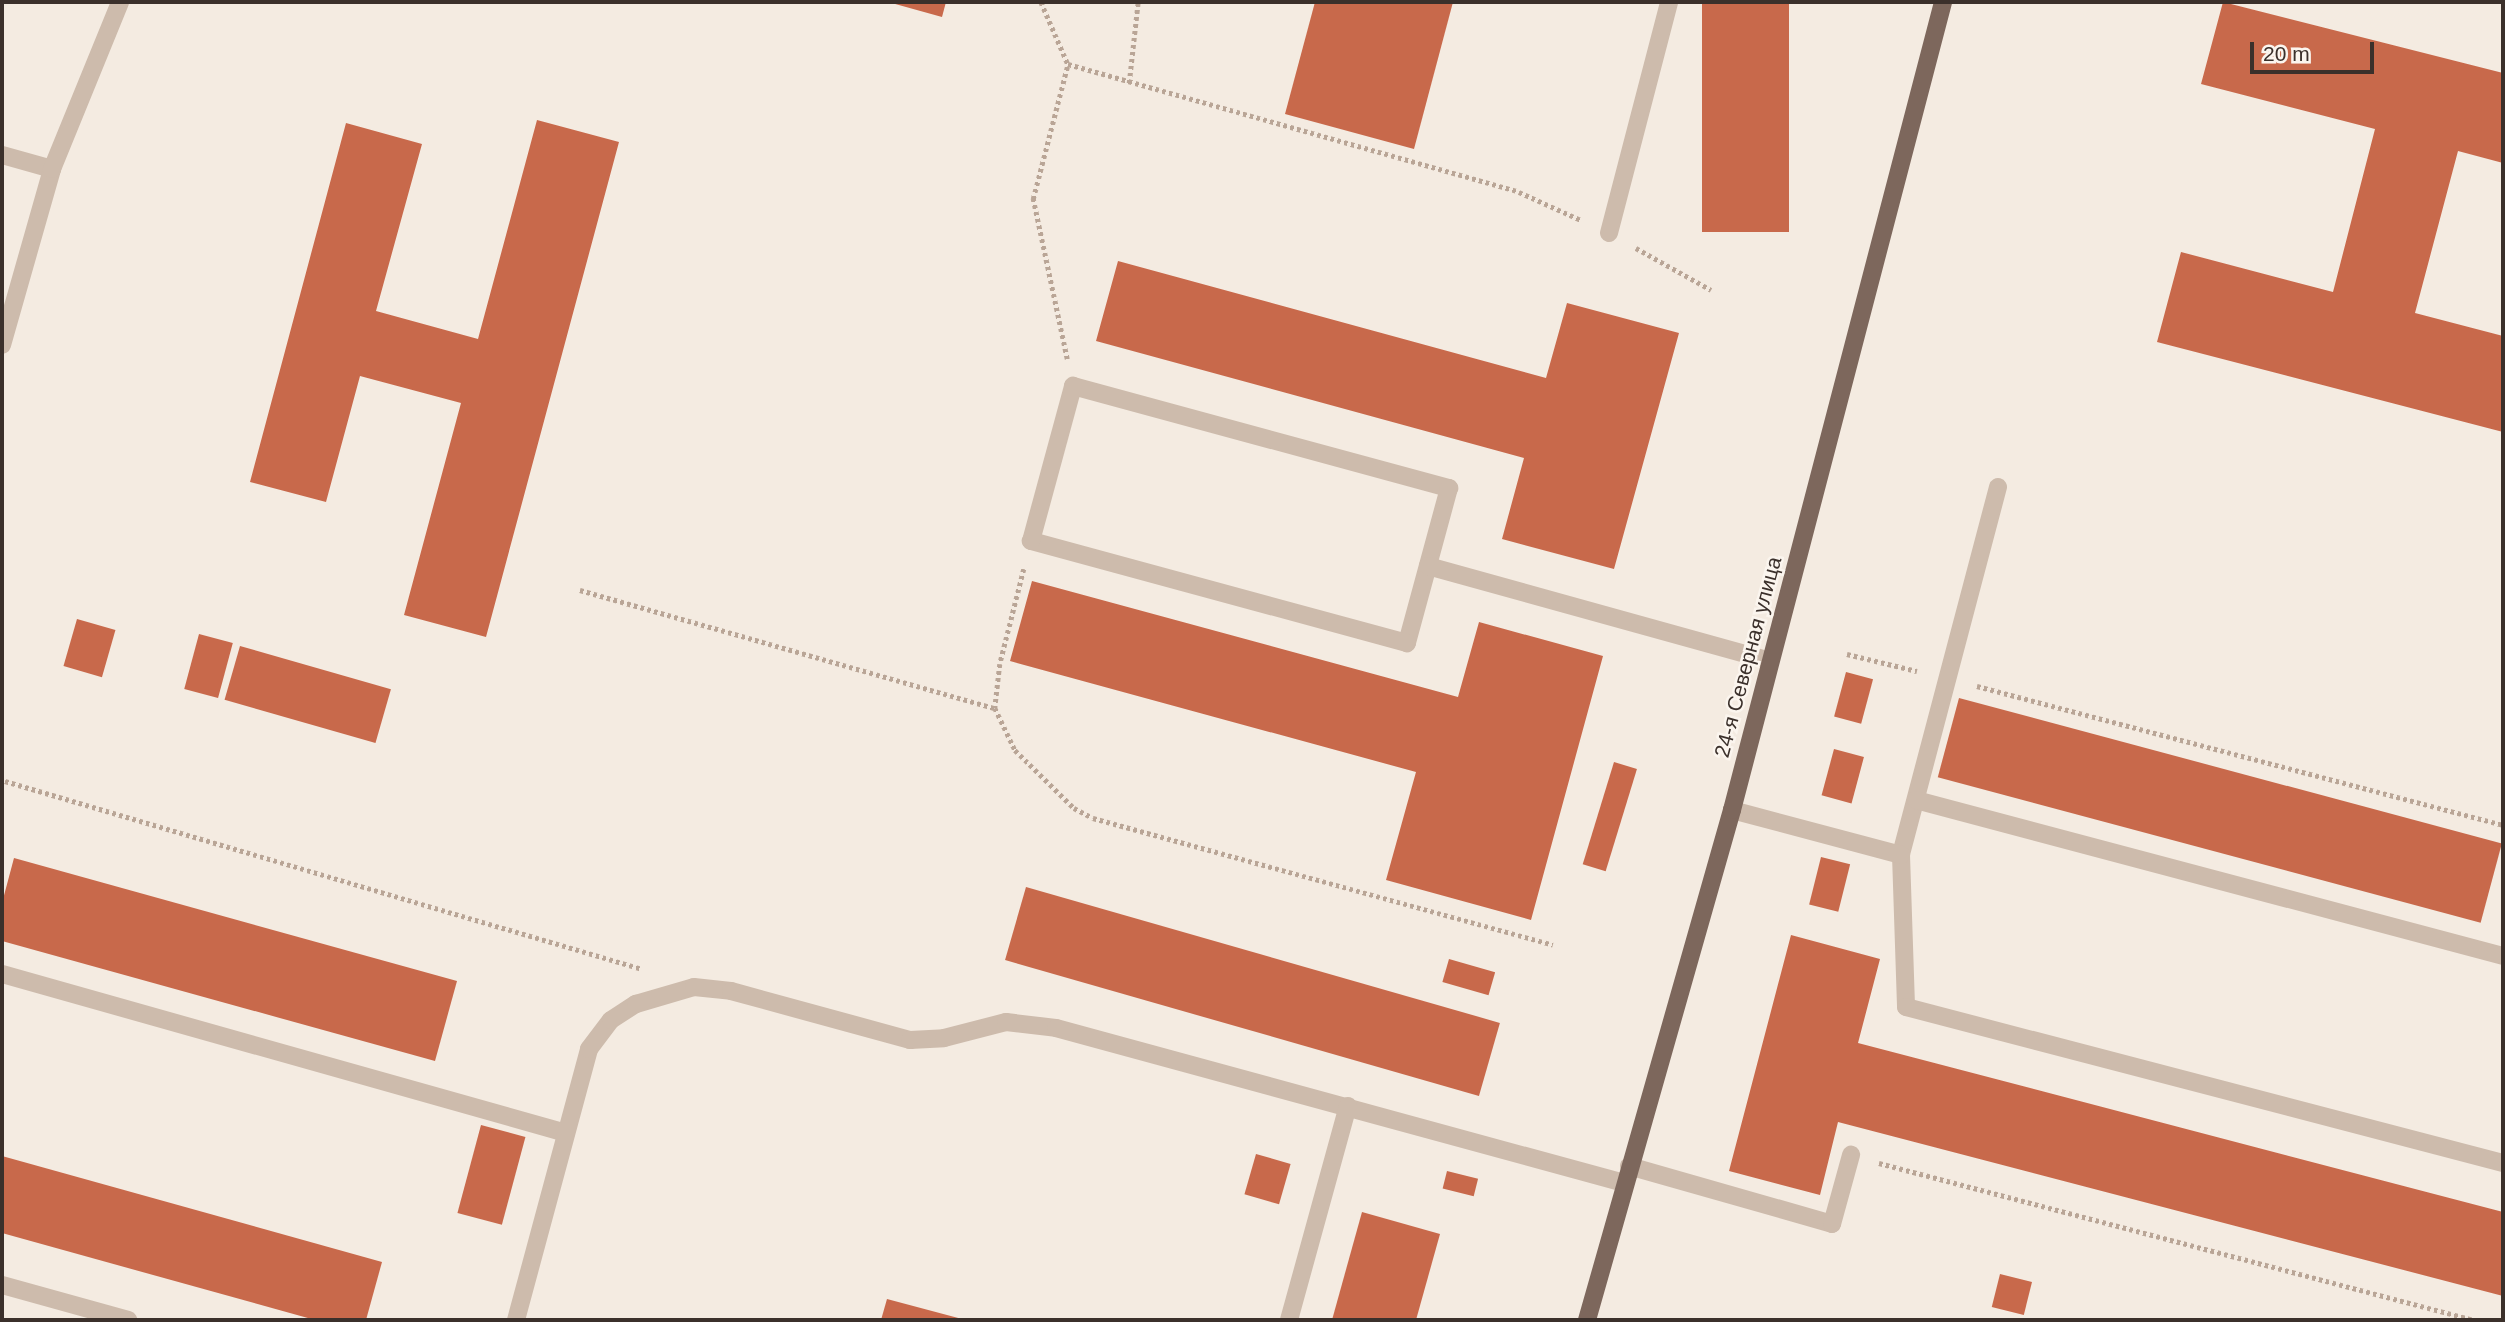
<!DOCTYPE html>
<html>
<head>
<meta charset="utf-8">
<style>
	body { margin:0 }
	#map { position:relative; width:2505px; height:1322px; overflow:hidden; background:#f4ebe1; font-family:Helvetica,sans-serif }
	div>[style] { position:absolute }
	.building>* { inset:0; background:#c8694b; transform-origin:0 0 }
	.path>* { height:4.5px; margin-top:-2.25px; transform-origin:0; background:repeating-linear-gradient(90deg,#b9a596 0 3.5px,transparent 0 7px) }
	.minor>* { height:18px; margin:-9px; padding:0 9px; transform-origin:9px; border-radius:9px; background:#cdbbac }
	.major>* { height:18px; margin:-9px; padding:0 9px; transform-origin:9px; border-radius:9px; background:#7d675c }
	span { translate:-50% -50%; white-space:nowrap; text-align:center; line-height:1.15; -webkit-text-stroke:5px #fbf5ee; paint-order:stroke }
	.street-label { font-size:21px; color:#3b302b }
	.frame { position:absolute; inset:0; border:4px solid #3b302b; pointer-events:none }
	.scale { position:absolute; left:2250px; top:42px; width:124px; height:32px; box-sizing:border-box; border:4px solid #3b302b; border-top:0; padding-left:9px; font-size:21px; line-height:24px; white-space:nowrap; color:#3b302b; -webkit-text-stroke:5px #fbf5ee; paint-order:stroke }
</style>
</head>
<body>
<div id="map">
	<div class="building">
		<div style="clip-path:polygon(888px 2px,946px 2px,942px 17px)"></div>
		<div style="clip-path:polygon(1315px 2px,1453px 2px,1414px 149px,1285px 114px)"></div>
		<div style="left:1702px;top:2px;width:87px;height:230px"></div>
		<div style="clip-path:polygon(2223px 2px,2503px 73px,2503px 163px,2458px 151px,2415px 313px,2503px 336px,2503px 432px,2157px 342px,2181px 252px,2333px 292px,2375px 129px,2201px 84px)"></div>
		<div style="clip-path:polygon(537px 120px,619px 142px,486px 637px,404px 615px,461px 403px,360px 376px,326px 502px,250px 482px,346px 123px,422px 144px,376px 311px,478px 339px)"></div>
		<div style="clip-path:polygon(1118px 261px,1546px 378px,1567px 303px,1679px 333px,1614px 569px,1502px 539px,1524px 458px,1096px 341px)"></div>
		<div style="clip-path:polygon(1032px 581px,1458px 697px,1479px 622px,1603px 656px,1531px 920px,1386px 880px,1416px 772px,1010px 661px)"></div>
		<div style="left:77px;top:619px;width:40px;height:49px;rotate:16deg"></div>
		<div style="left:199px;top:634px;width:35px;height:57px;rotate:15deg"></div>
		<div style="left:240px;top:646px;width:157px;height:56px;rotate:16deg"></div>
		<div style="left:1846px;top:672px;width:28px;height:46px;rotate:15deg"></div>
		<div style="left:1959px;top:698px;width:562px;height:82px;rotate:15deg"></div>
		<div style="left:1834px;top:749px;width:31px;height:48px;rotate:15deg"></div>
		<div style="left:1614px;top:762px;width:24px;height:107px;rotate:17deg"></div>
		<div style="left:1821px;top:857px;width:30px;height:49px;rotate:14deg"></div>
		<div style="clip-path:polygon(14px 858px,457px 981px,435px 1061px,2px 941px,2px 903px)"></div>
		<div style="left:1026px;top:887px;width:493px;height:76px;rotate:16deg"></div>
		<div style="clip-path:polygon(1791px 935px,1880px 959px,1858px 1043px,2503px 1212px,2503px 1296px,1838px 1122px,1820px 1195px,1729px 1171px)"></div>
		<div style="left:1449px;top:959px;width:48px;height:24px;rotate:16deg"></div>
		<div style="left:481px;top:1125px;width:46px;height:91px;rotate:15deg"></div>
		<div style="left:1256px;top:1154px;width:36px;height:42px;rotate:16deg"></div>
		<div style="clip-path:polygon(2px 1156px,382px 1262px,366px 1320px,315px 1320px,2px 1233px)"></div>
		<div style="left:1447px;top:1171px;width:32px;height:18px;rotate:14deg"></div>
		<div style="clip-path:polygon(1362px 1212px,1440px 1234px,1416px 1320px,1332px 1320px)"></div>
		<div style="left:2000px;top:1274px;width:33px;height:34px;rotate:14deg"></div>
		<div style="clip-path:polygon(887px 1299px,962px 1319px,962px 1320px,881px 1320px)"></div>
	</div>
	<div class="path">
		<div style="left:1041px;top:2px;width:68px;rotate:66.5deg"></div>
		<div style="left:1068px;top:64px;width:469px;rotate:15.8deg"></div>
		<div style="left:1519px;top:192px;width:68px;rotate:24.3deg"></div>
		<div style="left:1129px;top:83px;width:81px;rotate:-83.7deg"></div>
		<div style="left:1636px;top:248px;width:86px;rotate:29.2deg"></div>
		<div style="left:1067px;top:359px;width:164px;rotate:-102deg"></div>
		<div style="left:1033px;top:199px;width:139px;rotate:-75.5deg"></div>
		<div style="left:1024px;top:569px;width:98px;rotate:104.2deg"></div>
		<div style="left:1000px;top:664px;width:44px;rotate:96.5deg"></div>
		<div style="left:995px;top:708px;width:47px;rotate:64.5deg"></div>
		<div style="left:1015px;top:750px;width:83px;rotate:44.5deg"></div>
		<div style="left:1074px;top:808px;width:21px;rotate:28deg"></div>
		<div style="left:1093px;top:818px;width:477px;rotate:15.4deg"></div>
		<div style="left:580px;top:590px;width:431px;rotate:15.9deg"></div>
		<div style="left:1847px;top:654px;width:72px;rotate:13.7deg"></div>
		<div style="left:1977px;top:686px;width:544px;rotate:14.8deg"></div>
		<div style="left:5px;top:781px;width:664px;rotate:16.44deg"></div>
		<div style="left:1879px;top:1163px;width:615px;rotate:14.78deg"></div>
	</div>
	<div class="minor">
		<div style="left:2px;top:155px;width:52px;rotate:15.6deg"></div>
		<div style="left:1609px;top:233px;width:239px;rotate:-75.4deg"></div>
		<div style="left:2px;top:345px;width:183px;rotate:-74.1deg"></div>
		<div style="left:52px;top:169px;width:180px;rotate:-67.8deg"></div>
		<div style="left:1073px;top:386px;width:390px;rotate:15.2deg"></div>
		<div style="left:1449px;top:488px;width:161px;rotate:105.2deg"></div>
		<div style="left:1407px;top:643px;width:390px;rotate:-164.8deg"></div>
		<div style="left:1031px;top:541px;width:161px;rotate:-74.8deg"></div>
		<div style="left:1998px;top:487px;width:381px;rotate:104.8deg"></div>
		<div style="left:1901px;top:855px;width:152px;rotate:88.1deg"></div>
		<div style="left:1906px;top:1007px;width:617px;rotate:14.64deg"></div>
		<div style="left:1428px;top:566px;width:355px;rotate:15.5deg"></div>
		<div style="left:1916px;top:800px;width:607px;rotate:14.88deg"></div>
		<div style="left:1732px;top:810px;width:175px;rotate:14.9deg"></div>
		<div style="left:2px;top:974px;width:586px;rotate:15.74deg"></div>
		<div style="left:1629px;top:1166px;width:211px;rotate:15.9deg"></div>
		<div style="left:1832px;top:1224px;width:72px;rotate:-74.6deg"></div>
		<div style="left:2px;top:1285px;width:131px;rotate:15.5deg"></div>
		<div style="left:516px;top:1320px;width:281px;rotate:-74.9deg"></div>
		<div style="left:589px;top:1049px;width:36px;rotate:-53deg"></div>
		<div style="left:611px;top:1020px;width:30px;rotate:-33deg"></div>
		<div style="left:636px;top:1004px;width:60px;rotate:-16.3deg"></div>
		<div style="left:694px;top:987px;width:37px;rotate:6deg"></div>
		<div style="left:731px;top:991px;width:186px;rotate:15.3deg"></div>
		<div style="left:910px;top:1040px;width:34px;rotate:-3deg"></div>
		<div style="left:944px;top:1038px;width:64px;rotate:-14.5deg"></div>
		<div style="left:1006px;top:1022px;width:50px;rotate:6.8deg"></div>
		<div style="left:1056px;top:1028px;width:589px;rotate:15.26deg"></div>
		<div style="left:1289px;top:1320px;width:222px;rotate:-74.6deg"></div>
	</div>
	<div class="major">
		<div style="left:1587px;top:1320px;width:530px;rotate:-74.13deg"></div>
		<div style="left:1732px;top:810px;width:835px;rotate:-75.36deg"></div>
	</div>
	<div class="street-label">
		<span style="left:1748px;top:657px;rotate:-75deg">24-я Северная улица</span>
	</div>
	<div class="frame"></div>
	<div class="scale">20 m</div>
</div>
</body>
</html>
